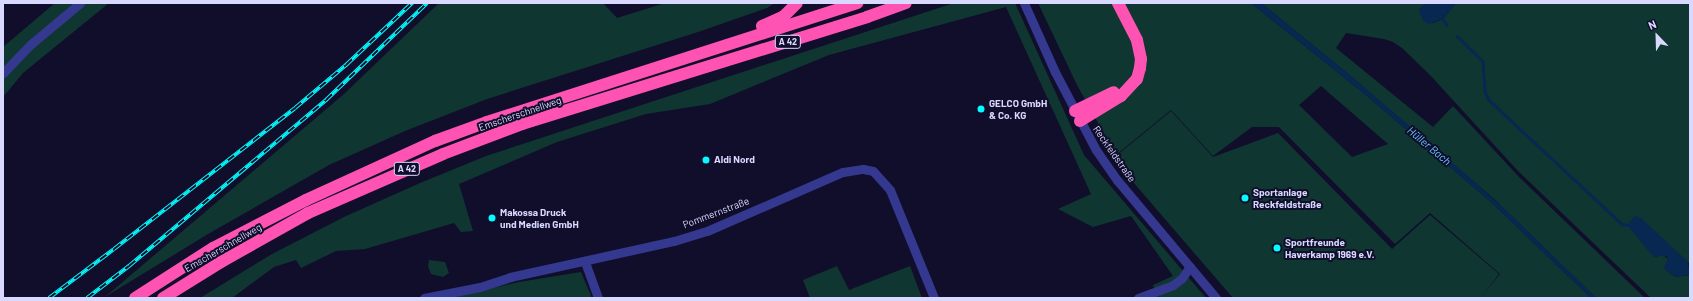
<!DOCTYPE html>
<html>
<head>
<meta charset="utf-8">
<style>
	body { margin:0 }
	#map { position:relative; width:1693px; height:301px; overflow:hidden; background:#100e2b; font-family:Barlow,sans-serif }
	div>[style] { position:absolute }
	.green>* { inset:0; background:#103631 }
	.water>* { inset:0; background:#072851 }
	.stream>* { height:2.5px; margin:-1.25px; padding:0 1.25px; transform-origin:1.25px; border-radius:1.25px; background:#072851 }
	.minor>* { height:9px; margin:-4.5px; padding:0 4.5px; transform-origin:4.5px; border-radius:4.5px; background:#34388f }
	.highway>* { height:12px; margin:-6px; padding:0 6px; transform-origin:6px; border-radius:6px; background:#ff53b4 }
	.rail>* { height:4px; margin-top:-2px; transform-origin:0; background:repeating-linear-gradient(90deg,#100e2b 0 8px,#04fbff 0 16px); box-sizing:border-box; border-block:1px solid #04fbff }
	.dots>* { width:11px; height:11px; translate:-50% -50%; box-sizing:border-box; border:2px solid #100e2b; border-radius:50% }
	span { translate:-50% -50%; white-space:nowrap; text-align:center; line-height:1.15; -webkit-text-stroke:4px #100e2b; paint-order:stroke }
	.shield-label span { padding:1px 3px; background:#100e2b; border:1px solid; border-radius:3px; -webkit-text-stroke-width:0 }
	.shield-label { font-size:9px; color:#d9d8ff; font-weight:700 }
	.poi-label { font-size:10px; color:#d9d8ff; font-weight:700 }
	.left { translate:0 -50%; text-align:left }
	.street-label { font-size:10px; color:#d9d8ff }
	.water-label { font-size:11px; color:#66c5ff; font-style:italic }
	.frame { position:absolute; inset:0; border:4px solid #d9d8ff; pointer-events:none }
	.north { position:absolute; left:1637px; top:16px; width:40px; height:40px; -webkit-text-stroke:3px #100e2b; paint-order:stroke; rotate:337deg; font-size:11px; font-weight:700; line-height:16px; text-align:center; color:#d9d8ff }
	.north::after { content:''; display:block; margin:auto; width:14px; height:18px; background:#d9d8ff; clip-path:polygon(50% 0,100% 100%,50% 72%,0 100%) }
</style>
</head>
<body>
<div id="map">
	<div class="green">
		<div style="clip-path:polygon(55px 3px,109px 3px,23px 73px,3px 97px,3px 47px)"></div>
		<div style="clip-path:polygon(439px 3px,603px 3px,617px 18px,665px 3px,775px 3px,767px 8px,698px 32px,487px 99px,405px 131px,329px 165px,208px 234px,105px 297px,344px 94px)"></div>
		<div style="clip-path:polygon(954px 3px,1015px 3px,1084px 155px,1206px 298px,1157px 298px,1153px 285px,1173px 276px,1131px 216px,1093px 227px,1058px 209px,1091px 194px,1006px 7px,829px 55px,710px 104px,646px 114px,557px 142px,459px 184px,473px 231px,461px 232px,454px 223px,365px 249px,336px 251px,301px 268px,296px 260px,274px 267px,232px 298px,200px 298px,272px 254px,344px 217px,420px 183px,486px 156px)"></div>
		<div style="clip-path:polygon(evenodd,1038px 3px,1251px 3px,1366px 95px,1491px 202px,1591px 298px,1233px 298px,1133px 182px,1116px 156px,1171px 111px,1213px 157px,1278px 133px,1392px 249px,1430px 215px,1499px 274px,1482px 296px,1500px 274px,1430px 213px,1395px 244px,1279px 127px,1252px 127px,1213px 156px,1171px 110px,1116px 155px,1077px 85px,1038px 3px,1321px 86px,1388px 144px,1352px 157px,1299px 105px,1321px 86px)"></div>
		<div style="clip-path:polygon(1261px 3px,1426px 3px,1419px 10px,1433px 23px,1443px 19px,1456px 3px,1690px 3px,1690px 264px,1638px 217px,1655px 257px,1663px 255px,1668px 259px,1665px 269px,1675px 277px,1690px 275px,1690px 298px,1651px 298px,1519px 172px,1429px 74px,1402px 48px,1393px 42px,1384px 39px,1346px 33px,1336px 48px,1433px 127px,1453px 106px,1520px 178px,1645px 298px,1596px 298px,1494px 199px,1347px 73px)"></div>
		<div style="clip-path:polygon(429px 260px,445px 262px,449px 273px,443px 277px,431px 274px,428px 266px)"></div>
		<div style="clip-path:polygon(837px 266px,849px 290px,910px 266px,922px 298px,810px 298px,803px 280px)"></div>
		<div style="clip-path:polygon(581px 272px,592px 298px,450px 298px,519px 282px)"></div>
	</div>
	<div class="water">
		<div style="clip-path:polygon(1251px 3px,1261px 3px,1347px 73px,1463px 172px,1510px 214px,1596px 298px,1591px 298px,1491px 202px,1432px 152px,1366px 95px)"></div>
		<div style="clip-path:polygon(1426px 3px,1456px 3px,1443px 19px,1429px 24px,1423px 21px,1419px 10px)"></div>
		<div style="clip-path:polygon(1635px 216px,1641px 218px,1688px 262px,1690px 275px,1675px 277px,1665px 269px,1664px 267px,1668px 259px,1667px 257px,1663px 255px,1655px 257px,1652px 255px,1627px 225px)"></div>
	</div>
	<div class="stream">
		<div style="left:1443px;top:19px;width:7px;rotate:56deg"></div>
		<div style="left:1457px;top:36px;width:36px;rotate:44deg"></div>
		<div style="left:1483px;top:61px;width:30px;rotate:86deg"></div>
		<div style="left:1485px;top:91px;width:10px;rotate:66deg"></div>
		<div style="left:1489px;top:100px;width:182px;rotate:43deg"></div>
		<div style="left:1622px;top:224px;width:5px;rotate:11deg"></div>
	</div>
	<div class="minor">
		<div style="left:1024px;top:3px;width:76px;rotate:65.8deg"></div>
		<div style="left:1055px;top:72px;width:88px;rotate:62.3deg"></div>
		<div style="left:1096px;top:150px;width:37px;rotate:55deg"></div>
		<div style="left:1117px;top:180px;width:154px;rotate:50deg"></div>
		<div style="left:3px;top:73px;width:40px;rotate:-46deg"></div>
		<div style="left:31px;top:44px;width:64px;rotate:-39.9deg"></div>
		<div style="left:585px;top:262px;width:38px;rotate:70deg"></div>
		<div style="left:424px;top:298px;width:57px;rotate:-11.1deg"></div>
		<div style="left:480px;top:287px;width:32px;rotate:-18deg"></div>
		<div style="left:510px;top:277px;width:168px;rotate:-12.4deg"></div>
		<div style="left:674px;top:241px;width:34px;rotate:-17deg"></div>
		<div style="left:707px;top:231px;width:148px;rotate:-23.5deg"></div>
		<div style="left:843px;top:172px;width:20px;rotate:-9deg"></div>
		<div style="left:863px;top:169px;width:10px;rotate:11deg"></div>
		<div style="left:873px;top:171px;width:25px;rotate:48deg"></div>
		<div style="left:890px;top:190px;width:117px;rotate:67.8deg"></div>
		<div style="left:1138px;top:298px;width:37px;rotate:-20deg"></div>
		<div style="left:1173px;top:285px;width:11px;rotate:-38deg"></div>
		<div style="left:1182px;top:278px;width:14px;rotate:-56deg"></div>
	</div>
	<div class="highway">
		<div style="left:762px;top:26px;width:24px;rotate:-24deg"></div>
		<div style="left:784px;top:16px;width:18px;rotate:-45deg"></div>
		<div style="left:1075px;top:111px;width:43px;rotate:-26deg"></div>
		<div style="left:1080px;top:121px;width:48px;rotate:-31.4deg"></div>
		<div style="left:1121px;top:96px;width:23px;rotate:-47deg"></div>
		<div style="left:1137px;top:79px;width:11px;rotate:-75deg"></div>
		<div style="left:1140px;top:68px;width:9px;rotate:-84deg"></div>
		<div style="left:1141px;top:59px;width:19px;rotate:-102deg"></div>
		<div style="left:1137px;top:40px;width:42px;rotate:-117.2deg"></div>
		<div style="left:135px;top:298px;width:93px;rotate:-32.7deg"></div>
		<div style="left:213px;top:248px;width:105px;rotate:-27.3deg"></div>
		<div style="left:306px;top:200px;width:142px;rotate:-24.6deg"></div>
		<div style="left:435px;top:141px;width:55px;rotate:-20.1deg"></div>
		<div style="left:487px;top:122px;width:389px;rotate:-17.8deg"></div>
		<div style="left:163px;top:298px;width:68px;rotate:-31.8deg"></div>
		<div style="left:221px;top:262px;width:100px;rotate:-29.4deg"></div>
		<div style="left:308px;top:213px;width:147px;rotate:-23.6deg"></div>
		<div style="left:443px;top:154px;width:85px;rotate:-20.8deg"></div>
		<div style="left:522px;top:124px;width:361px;rotate:-17.2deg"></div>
		<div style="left:867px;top:17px;width:41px;rotate:-19.7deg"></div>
	</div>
	<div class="rail">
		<div style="left:49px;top:298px;width:81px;rotate:-37deg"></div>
		<div style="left:114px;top:249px;width:229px;rotate:-37.9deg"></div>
		<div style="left:295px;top:108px;width:67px;rotate:-40.1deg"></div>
		<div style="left:346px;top:65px;width:91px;rotate:-43.2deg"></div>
		<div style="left:87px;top:298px;width:53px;rotate:-37.3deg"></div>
		<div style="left:129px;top:266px;width:258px;rotate:-40.1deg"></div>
		<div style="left:326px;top:100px;width:140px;rotate:-43.8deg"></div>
	</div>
	<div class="dots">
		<div style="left:981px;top:109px;background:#04fbff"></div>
		<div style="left:706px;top:160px;background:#04fbff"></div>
		<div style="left:1245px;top:198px;background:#04fbff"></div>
		<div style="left:492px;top:218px;background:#04fbff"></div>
		<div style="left:1277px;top:248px;background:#04fbff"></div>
	</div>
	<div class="shield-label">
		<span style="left:788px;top:42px">A 42</span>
		<span style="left:407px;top:169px">A 42</span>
	</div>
	<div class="poi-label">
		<span class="left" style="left:989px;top:109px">GELCO GmbH<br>&amp; Co. KG</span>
		<span class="left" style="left:714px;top:160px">Aldi Nord</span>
		<span class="left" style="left:1253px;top:198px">Sportanlage<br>Reckfeldstraße</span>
		<span class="left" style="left:500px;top:218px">Makossa Druck<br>und Medien GmbH</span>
		<span class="left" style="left:1285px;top:248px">Sportfreunde<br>Haverkamp 1969 e.V.</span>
	</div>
	<div class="street-label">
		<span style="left:520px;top:114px;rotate:-19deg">Emscherschnellweg</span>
		<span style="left:1114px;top:154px;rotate:55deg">Reckfeldstraße</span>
		<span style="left:716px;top:213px;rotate:-21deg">Pommernstraße</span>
		<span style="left:223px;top:248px;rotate:-30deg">Emscherschnellweg</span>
	</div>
	<div class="water-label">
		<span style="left:1429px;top:146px;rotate:40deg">Hüller Bach</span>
	</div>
	<div class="frame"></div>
	<div class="north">N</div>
</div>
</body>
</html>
